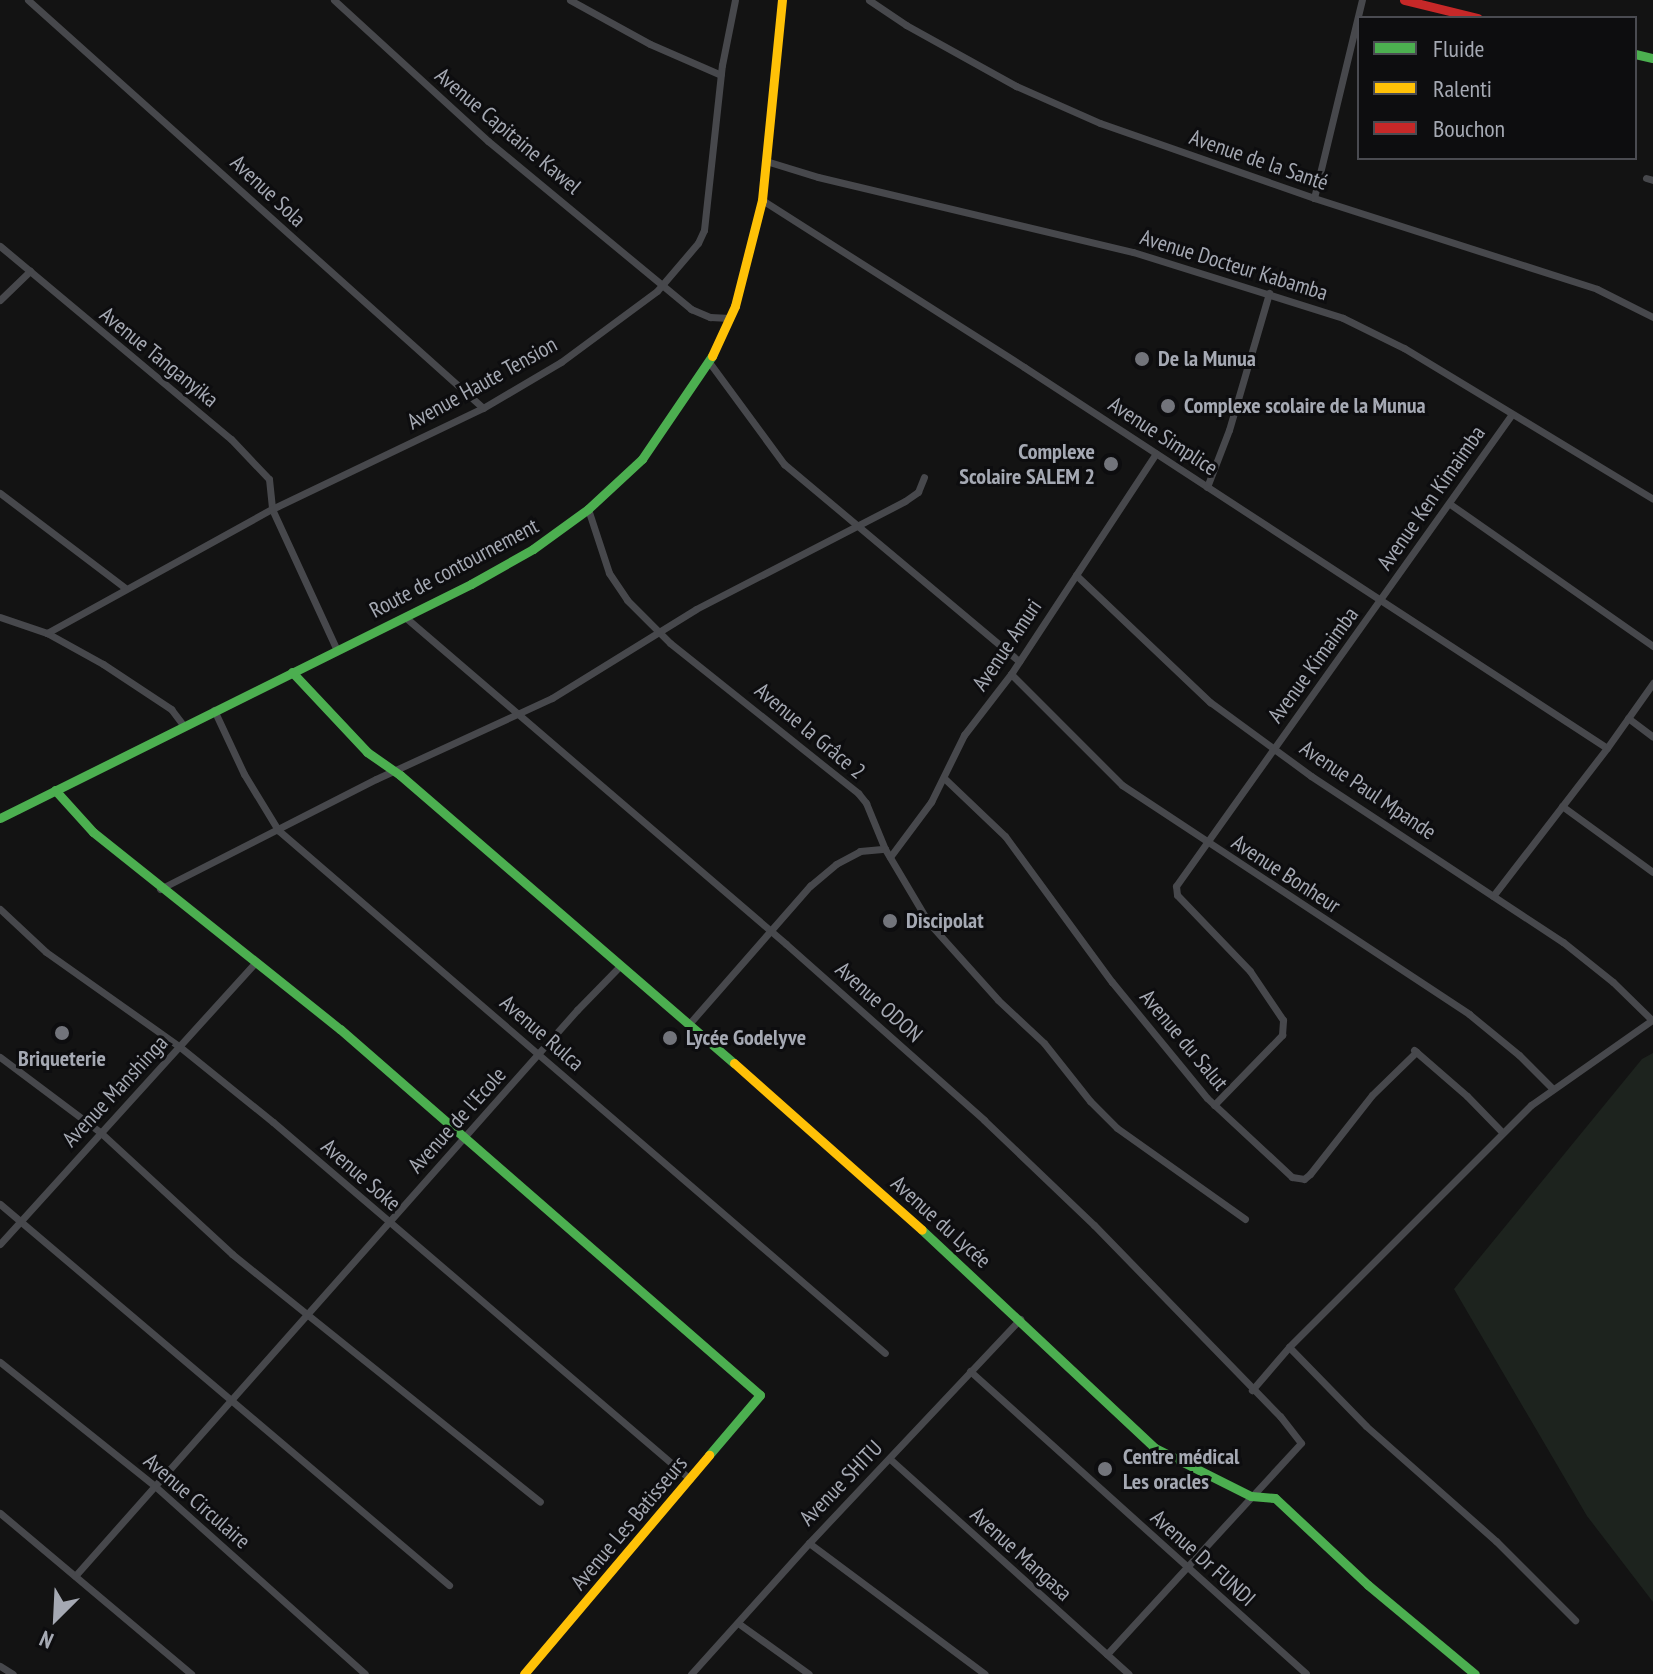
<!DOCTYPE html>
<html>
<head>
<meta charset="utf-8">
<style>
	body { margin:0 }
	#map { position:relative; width:1653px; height:1674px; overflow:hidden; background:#131313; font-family:"PT Sans Narrow",sans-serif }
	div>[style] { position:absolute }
	.green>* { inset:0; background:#1d231e }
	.street>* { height:7px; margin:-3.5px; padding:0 3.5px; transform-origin:3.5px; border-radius:3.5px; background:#47484c }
	.fast>* { height:9px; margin:-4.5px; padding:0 4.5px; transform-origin:4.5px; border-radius:4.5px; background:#4caf50 }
	.slow>* { height:9px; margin:-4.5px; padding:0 4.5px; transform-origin:4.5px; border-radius:4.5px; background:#ffc107 }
	.jam>* { height:9px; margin:-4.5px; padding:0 4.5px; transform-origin:4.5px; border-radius:4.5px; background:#c62828 }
	.dots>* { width:22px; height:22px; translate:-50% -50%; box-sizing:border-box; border:4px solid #0d0d0f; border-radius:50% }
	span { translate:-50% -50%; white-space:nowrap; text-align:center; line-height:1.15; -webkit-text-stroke:6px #0d0d0f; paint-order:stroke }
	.street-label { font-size:22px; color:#a5a9b3 }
	.poi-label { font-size:22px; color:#a5a9b3; font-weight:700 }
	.left { translate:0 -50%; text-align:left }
	.right { translate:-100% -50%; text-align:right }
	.legend { position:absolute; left:1357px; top:16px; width:280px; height:144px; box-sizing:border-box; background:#0d0d0f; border:2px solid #4a4b51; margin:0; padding:10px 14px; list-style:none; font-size:24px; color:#a5a9b3 }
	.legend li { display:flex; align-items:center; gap:16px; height:40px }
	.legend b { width:40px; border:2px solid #4a4b51 }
	.north { position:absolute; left:16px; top:1578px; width:80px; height:80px; -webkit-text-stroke:6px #0d0d0f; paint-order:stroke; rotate:204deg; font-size:22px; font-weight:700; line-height:32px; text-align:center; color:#a5a9b3 }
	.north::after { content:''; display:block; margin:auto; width:28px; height:36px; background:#a5a9b3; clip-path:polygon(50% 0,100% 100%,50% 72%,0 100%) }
</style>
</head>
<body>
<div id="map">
	<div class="green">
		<div style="clip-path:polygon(1653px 1053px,1653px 1602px,1587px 1516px,1454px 1289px,1642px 1059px)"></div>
	</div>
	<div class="street">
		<div style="left:28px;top:0;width:611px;rotate:41.88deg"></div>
		<div style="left:334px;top:0;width:209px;rotate:42.5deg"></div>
		<div style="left:488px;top:141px;width:264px;rotate:39.6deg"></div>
		<div style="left:691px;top:309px;width:21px;rotate:23deg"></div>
		<div style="left:710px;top:317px;width:20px;rotate:3deg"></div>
		<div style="left:570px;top:0;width:91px;rotate:28.8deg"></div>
		<div style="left:650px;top:44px;width:77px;rotate:23.6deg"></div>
		<div style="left:869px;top:0;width:45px;rotate:34deg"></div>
		<div style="left:906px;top:25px;width:126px;rotate:29deg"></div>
		<div style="left:1016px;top:86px;width:92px;rotate:23.8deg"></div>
		<div style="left:1100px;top:123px;width:227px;rotate:19.3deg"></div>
		<div style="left:1314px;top:198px;width:297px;rotate:17.8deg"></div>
		<div style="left:1597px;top:289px;width:63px;rotate:26.6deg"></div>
		<div style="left:766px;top:161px;width:54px;rotate:17.1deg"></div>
		<div style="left:818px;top:177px;width:324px;rotate:13.4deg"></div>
		<div style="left:1133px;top:252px;width:220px;rotate:17.4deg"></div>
		<div style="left:1343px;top:318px;width:68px;rotate:26.2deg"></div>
		<div style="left:1404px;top:348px;width:291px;rotate:31.2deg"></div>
		<div style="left:1646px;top:178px;width:7px;rotate:16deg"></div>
		<div style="left:1314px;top:198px;width:204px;rotate:-76.4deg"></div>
		<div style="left:762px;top:200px;width:311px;rotate:32.5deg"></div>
		<div style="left:1024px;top:367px;width:696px;rotate:33.17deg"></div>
		<div style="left:1607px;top:748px;width:80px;rotate:-54.7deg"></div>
		<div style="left:0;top:246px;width:301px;rotate:39.9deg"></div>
		<div style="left:231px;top:439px;width:55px;rotate:46.5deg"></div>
		<div style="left:269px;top:479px;width:30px;rotate:84deg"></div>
		<div style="left:272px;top:509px;width:155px;rotate:65.3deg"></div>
		<div style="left:0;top:300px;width:42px;rotate:-44deg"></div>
		<div style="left:709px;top:362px;width:127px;rotate:53.7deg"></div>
		<div style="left:784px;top:464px;width:307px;rotate:40deg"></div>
		<div style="left:1207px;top:487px;width:61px;rotate:-68.9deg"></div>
		<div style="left:1229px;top:430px;width:143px;rotate:-73.7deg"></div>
		<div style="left:0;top:493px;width:156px;rotate:37.2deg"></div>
		<div style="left:1450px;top:504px;width:248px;rotate:35deg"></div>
		<div style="left:588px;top:509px;width:67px;rotate:71.8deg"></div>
		<div style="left:609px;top:573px;width:32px;rotate:56deg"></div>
		<div style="left:627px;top:600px;width:61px;rotate:45deg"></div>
		<div style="left:670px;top:643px;width:241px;rotate:38.6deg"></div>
		<div style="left:858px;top:793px;width:13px;rotate:51deg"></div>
		<div style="left:866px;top:803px;width:50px;rotate:67.6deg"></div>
		<div style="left:885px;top:849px;width:86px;rotate:59.3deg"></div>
		<div style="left:929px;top:923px;width:103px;rotate:48.1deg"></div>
		<div style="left:998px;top:1000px;width:63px;rotate:43.1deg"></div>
		<div style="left:1044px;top:1043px;width:74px;rotate:51.6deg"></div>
		<div style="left:1090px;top:1101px;width:38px;rotate:45deg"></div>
		<div style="left:1117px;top:1128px;width:157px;rotate:35.4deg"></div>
		<div style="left:1076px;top:575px;width:185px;rotate:43.5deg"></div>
		<div style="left:1210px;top:702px;width:125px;rotate:36.2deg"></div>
		<div style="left:1311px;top:776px;width:302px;rotate:33.4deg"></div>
		<div style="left:1563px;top:942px;width:64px;rotate:38.7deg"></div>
		<div style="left:1613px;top:982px;width:54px;rotate:44.3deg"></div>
		<div style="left:1652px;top:1020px;width:148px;rotate:144.9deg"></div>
		<div style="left:1531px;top:1105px;width:342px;rotate:135deg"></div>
		<div style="left:1289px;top:1347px;width:57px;rotate:130.7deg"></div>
		<div style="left:0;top:617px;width:50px;rotate:18.8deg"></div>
		<div style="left:47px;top:633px;width:64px;rotate:29deg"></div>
		<div style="left:103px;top:664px;width:82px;rotate:33.5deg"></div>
		<div style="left:171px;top:709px;width:20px;rotate:53deg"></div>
		<div style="left:405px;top:617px;width:502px;rotate:40.64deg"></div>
		<div style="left:786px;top:944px;width:265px;rotate:41.6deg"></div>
		<div style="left:984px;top:1120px;width:152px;rotate:43.7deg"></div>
		<div style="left:1094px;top:1225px;width:267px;rotate:45.8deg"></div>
		<div style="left:1280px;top:1416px;width:34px;rotate:52deg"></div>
		<div style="left:1301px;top:1443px;width:287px;rotate:132.6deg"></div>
		<div style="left:47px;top:633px;width:257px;rotate:-28.9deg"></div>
		<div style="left:272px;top:509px;width:234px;rotate:-25.6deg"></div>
		<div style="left:483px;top:408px;width:91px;rotate:-30.5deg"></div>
		<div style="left:561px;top:362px;width:119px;rotate:-36.5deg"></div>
		<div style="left:657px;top:291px;width:63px;rotate:-49.5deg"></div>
		<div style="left:698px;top:243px;width:14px;rotate:-65deg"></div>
		<div style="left:704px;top:230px;width:166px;rotate:-83.8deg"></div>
		<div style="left:722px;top:65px;width:66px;rotate:-78.7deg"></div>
		<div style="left:1011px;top:674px;width:157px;rotate:45deg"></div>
		<div style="left:1122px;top:785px;width:416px;rotate:33.4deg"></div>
		<div style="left:1469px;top:1014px;width:65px;rotate:39.4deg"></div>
		<div style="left:1519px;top:1055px;width:48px;rotate:45deg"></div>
		<div style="left:214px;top:710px;width:71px;rotate:64.9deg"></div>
		<div style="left:244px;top:774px;width:66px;rotate:58.7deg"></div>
		<div style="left:278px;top:830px;width:801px;rotate:40.75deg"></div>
		<div style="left:1628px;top:718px;width:31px;rotate:37deg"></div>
		<div style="left:944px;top:778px;width:84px;rotate:43.6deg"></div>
		<div style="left:1005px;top:836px;width:181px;rotate:53.8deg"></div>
		<div style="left:1112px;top:982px;width:150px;rotate:50.7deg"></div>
		<div style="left:1207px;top:1098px;width:116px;rotate:42.9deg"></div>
		<div style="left:1292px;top:1177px;width:12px;rotate:9deg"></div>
		<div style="left:1304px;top:1179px;width:8px;rotate:-40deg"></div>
		<div style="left:1310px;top:1174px;width:100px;rotate:-51.9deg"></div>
		<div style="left:1372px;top:1095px;width:62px;rotate:-44.3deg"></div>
		<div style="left:1562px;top:806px;width:112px;rotate:36deg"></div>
		<div style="left:890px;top:857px;width:69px;rotate:-53.3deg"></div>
		<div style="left:931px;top:802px;width:75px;rotate:-63.8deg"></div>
		<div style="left:964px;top:735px;width:77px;rotate:-52.4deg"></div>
		<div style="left:1011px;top:674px;width:264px;rotate:-56.7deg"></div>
		<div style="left:160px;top:889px;width:242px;rotate:-27deg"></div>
		<div style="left:376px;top:779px;width:194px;rotate:-24.7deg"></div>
		<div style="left:552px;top:698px;width:169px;rotate:-31.7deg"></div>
		<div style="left:696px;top:609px;width:235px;rotate:-27.3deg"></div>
		<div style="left:905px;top:501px;width:16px;rotate:-35deg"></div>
		<div style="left:918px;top:492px;width:16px;rotate:-68deg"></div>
		<div style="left:1493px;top:896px;width:187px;rotate:-52.4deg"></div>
		<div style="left:0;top:909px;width:63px;rotate:43.1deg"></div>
		<div style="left:46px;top:952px;width:164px;rotate:35.3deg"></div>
		<div style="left:180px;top:1047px;width:119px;rotate:38.9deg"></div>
		<div style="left:273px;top:1122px;width:549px;rotate:40.57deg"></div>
		<div style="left:689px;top:1024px;width:184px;rotate:-48.8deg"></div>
		<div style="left:810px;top:886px;width:34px;rotate:-40deg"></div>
		<div style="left:836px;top:864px;width:27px;rotate:-28deg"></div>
		<div style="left:860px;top:851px;width:25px;rotate:-5deg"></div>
		<div style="left:1414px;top:1050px;width:70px;rotate:41deg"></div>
		<div style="left:1467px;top:1096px;width:50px;rotate:45.8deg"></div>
		<div style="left:0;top:1057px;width:125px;rotate:36.9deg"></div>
		<div style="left:100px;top:1132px;width:180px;rotate:42.7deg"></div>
		<div style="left:232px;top:1254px;width:395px;rotate:38.8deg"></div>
		<div style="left:1214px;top:1105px;width:98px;rotate:-45.8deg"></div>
		<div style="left:1282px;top:1035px;width:15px;rotate:-86deg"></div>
		<div style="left:1283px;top:1020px;width:59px;rotate:-124deg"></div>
		<div style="left:1250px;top:971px;width:105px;rotate:-133.8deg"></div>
		<div style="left:1177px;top:895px;width:9px;rotate:-96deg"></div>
		<div style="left:1176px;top:886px;width:579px;rotate:-54.55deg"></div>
		<div style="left:0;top:1204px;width:589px;rotate:40.32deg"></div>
		<div style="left:0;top:1244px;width:379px;rotate:-47.8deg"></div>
		<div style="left:1289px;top:1347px;width:110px;rotate:45.7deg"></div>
		<div style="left:1366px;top:1426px;width:174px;rotate:41.5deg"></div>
		<div style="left:1496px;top:1541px;width:112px;rotate:45deg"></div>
		<div style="left:0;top:1362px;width:200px;rotate:38.7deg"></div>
		<div style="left:156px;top:1487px;width:280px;rotate:41.8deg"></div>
		<div style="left:970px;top:1371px;width:452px;rotate:42deg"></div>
		<div style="left:890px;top:1459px;width:321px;rotate:42deg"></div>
		<div style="left:0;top:1513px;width:250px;rotate:40.1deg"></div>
		<div style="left:809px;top:1543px;width:219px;rotate:36.7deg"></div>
		<div style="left:75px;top:1576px;width:757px;rotate:-48.43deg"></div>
		<div style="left:577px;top:1010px;width:62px;rotate:-45.7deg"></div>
		<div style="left:738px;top:1623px;width:87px;rotate:35.7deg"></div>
		<div style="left:0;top:1666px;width:15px;rotate:32deg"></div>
		<div style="left:691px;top:1674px;width:176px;rotate:-48deg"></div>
		<div style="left:809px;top:1543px;width:308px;rotate:-46.7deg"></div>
	</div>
	<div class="fast">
		<div style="left:1635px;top:54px;width:18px;rotate:13deg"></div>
		<div style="left:292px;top:672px;width:110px;rotate:46.8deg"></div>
		<div style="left:367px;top:752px;width:40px;rotate:34.9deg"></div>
		<div style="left:400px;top:775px;width:441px;rotate:40.8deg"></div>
		<div style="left:55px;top:790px;width:57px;rotate:47.9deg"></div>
		<div style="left:93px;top:832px;width:316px;rotate:38.6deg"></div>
		<div style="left:340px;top:1029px;width:557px;rotate:41.07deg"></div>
		<div style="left:760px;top:1395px;width:79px;rotate:130.4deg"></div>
		<div style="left:0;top:818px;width:526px;rotate:-26.42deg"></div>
		<div style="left:471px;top:584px;width:71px;rotate:-29.4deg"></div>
		<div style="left:533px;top:549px;width:68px;rotate:-36deg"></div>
		<div style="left:588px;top:509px;width:74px;rotate:-42.8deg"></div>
		<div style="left:642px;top:459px;width:125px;rotate:-55.8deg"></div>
		<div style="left:922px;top:1230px;width:319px;rotate:43.1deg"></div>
		<div style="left:1155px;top:1448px;width:107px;rotate:26.6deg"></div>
		<div style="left:1251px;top:1496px;width:24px;rotate:5deg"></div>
		<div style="left:1275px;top:1498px;width:127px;rotate:43.1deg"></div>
		<div style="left:1368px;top:1585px;width:139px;rotate:39.8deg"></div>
	</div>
	<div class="slow">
		<div style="left:712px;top:356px;width:55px;rotate:-65.3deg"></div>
		<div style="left:735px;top:306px;width:109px;rotate:-75.7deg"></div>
		<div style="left:762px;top:200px;width:201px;rotate:-84.3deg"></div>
		<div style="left:734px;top:1063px;width:251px;rotate:41.6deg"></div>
		<div style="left:524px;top:1674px;width:287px;rotate:-49.8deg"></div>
	</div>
	<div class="jam">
		<div style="left:1404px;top:0;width:76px;rotate:13.7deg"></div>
	</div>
	<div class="dots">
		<div style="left:1142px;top:359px;background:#72747b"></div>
		<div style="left:1168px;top:406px;background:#72747b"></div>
		<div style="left:1111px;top:464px;background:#72747b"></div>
		<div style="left:890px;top:921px;background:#72747b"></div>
		<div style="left:62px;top:1033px;background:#72747b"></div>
		<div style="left:670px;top:1038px;background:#72747b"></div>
		<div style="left:1105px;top:1469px;background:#72747b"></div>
	</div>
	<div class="street-label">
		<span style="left:508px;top:131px;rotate:40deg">Avenue Capitaine Kawel</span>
		<span style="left:1259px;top:160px;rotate:19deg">Avenue de la Santé</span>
		<span style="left:268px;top:191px;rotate:43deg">Avenue Sola</span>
		<span style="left:1234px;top:265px;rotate:17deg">Avenue Docteur Kabamba</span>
		<span style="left:159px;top:357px;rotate:39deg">Avenue Tanganyika</span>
		<span style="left:482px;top:383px;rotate:-29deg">Avenue Haute Tension</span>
		<span style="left:1163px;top:436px;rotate:33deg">Avenue Simplice</span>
		<span style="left:1431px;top:498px;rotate:-55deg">Avenue Ken Kimaimba</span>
		<span style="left:454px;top:568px;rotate:-28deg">Route de contournement</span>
		<span style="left:1007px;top:645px;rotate:-56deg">Avenue Amuri</span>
		<span style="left:1313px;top:665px;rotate:-54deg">Avenue Kimaimba</span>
		<span style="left:810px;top:731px;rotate:40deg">Avenue la Grâce 2</span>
		<span style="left:1368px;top:790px;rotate:34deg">Avenue Paul Mpande</span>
		<span style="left:1286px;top:874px;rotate:33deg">Avenue Bonheur</span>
		<span style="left:879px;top:1002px;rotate:42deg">Avenue ODON</span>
		<span style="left:542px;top:1033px;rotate:41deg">Avenue Rulca</span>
		<span style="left:1184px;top:1040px;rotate:50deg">Avenue du Salut</span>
		<span style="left:115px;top:1091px;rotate:-47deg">Avenue Manshinga</span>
		<span style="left:457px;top:1120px;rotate:-48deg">Avenue de l'Ecole</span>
		<span style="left:361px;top:1175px;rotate:41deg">Avenue Soke</span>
		<span style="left:941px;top:1222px;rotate:42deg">Avenue du Lycée</span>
		<span style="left:841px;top:1483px;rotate:-46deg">Avenue SHITU</span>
		<span style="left:197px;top:1501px;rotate:41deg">Avenue Circulaire</span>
		<span style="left:629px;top:1523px;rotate:-50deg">Avenue Les Batisseurs</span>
		<span style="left:1021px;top:1554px;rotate:42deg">Avenue Mangasa</span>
		<span style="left:1203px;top:1558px;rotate:42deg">Avenue Dr FUNDI</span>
	</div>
	<div class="poi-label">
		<span class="left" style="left:1158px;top:359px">De la Munua</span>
		<span class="left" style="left:1184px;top:406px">Complexe scolaire de la Munua</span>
		<span class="right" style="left:1095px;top:464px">Complexe<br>Scolaire SALEM 2</span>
		<span class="left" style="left:906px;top:921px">Discipolat</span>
		<span class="left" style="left:686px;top:1038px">Lycée Godelyve</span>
		<span style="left:62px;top:1059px">Briqueterie</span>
		<span class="left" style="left:1123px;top:1469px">Centre médical<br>Les oracles</span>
	</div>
	<ul class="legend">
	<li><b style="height:10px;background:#4caf50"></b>Fluide</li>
	<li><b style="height:10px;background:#ffc107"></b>Ralenti</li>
	<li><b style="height:10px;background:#c62828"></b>Bouchon</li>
	</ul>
	<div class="north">N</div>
</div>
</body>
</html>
